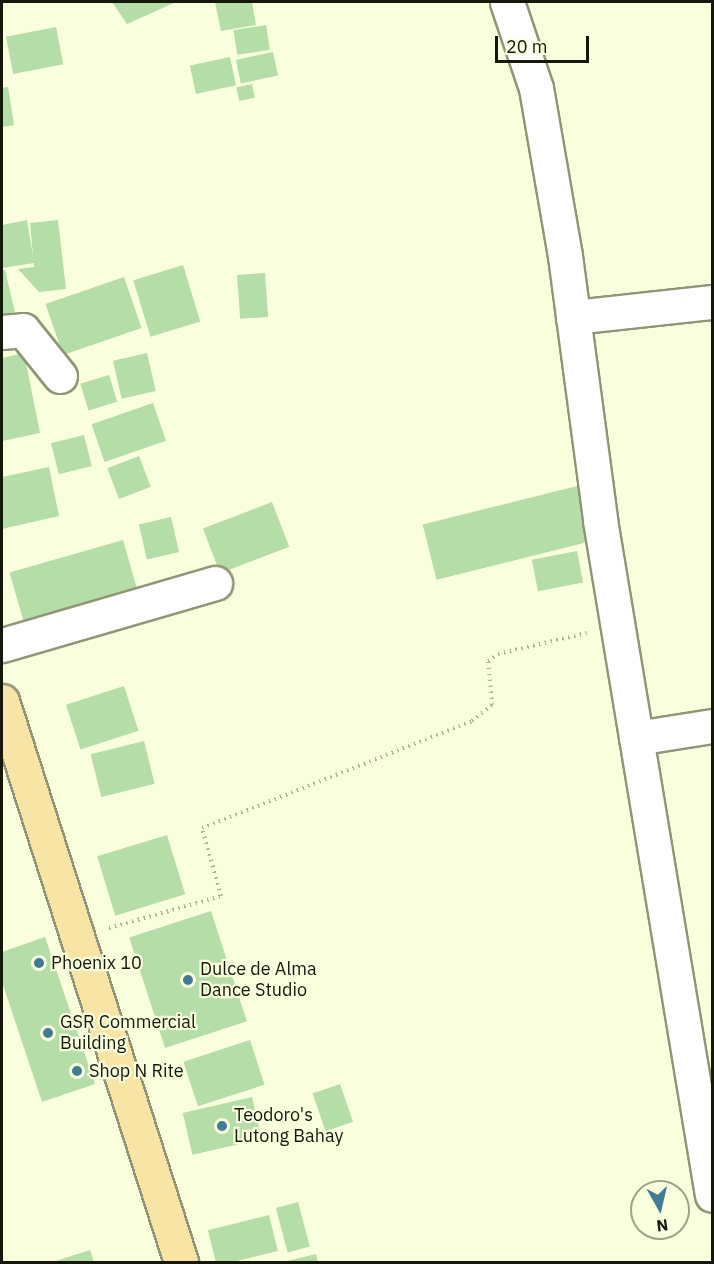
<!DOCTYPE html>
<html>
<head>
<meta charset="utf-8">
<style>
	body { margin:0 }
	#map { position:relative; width:714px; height:1264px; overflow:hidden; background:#f9ffdd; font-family:"IBM Plex Sans",sans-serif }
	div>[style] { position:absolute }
	.building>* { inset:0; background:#b5dda7; transform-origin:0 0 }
	.path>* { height:4px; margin-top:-2px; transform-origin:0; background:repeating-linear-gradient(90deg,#afb499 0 1.5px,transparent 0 6px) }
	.roads { filter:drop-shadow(2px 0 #919577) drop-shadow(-2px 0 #919577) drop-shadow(0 2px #919577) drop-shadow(0 -2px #919577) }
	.minor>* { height:33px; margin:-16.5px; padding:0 16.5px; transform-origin:16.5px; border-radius:16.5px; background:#fff }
	.major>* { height:33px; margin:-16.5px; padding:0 16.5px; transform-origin:16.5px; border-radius:16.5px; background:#f8e5a5 }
	.dots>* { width:16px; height:16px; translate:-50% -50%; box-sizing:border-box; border:3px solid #f9ffdd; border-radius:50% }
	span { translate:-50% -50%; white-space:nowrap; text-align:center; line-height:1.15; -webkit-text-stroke:4.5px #f9ffdd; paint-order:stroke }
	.poi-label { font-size:18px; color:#15170b }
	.left { translate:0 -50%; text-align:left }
	.frame { position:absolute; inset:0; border:3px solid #15170b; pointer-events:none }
	.north { position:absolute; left:630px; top:1180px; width:60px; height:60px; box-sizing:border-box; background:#f9ffdd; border:2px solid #9ea289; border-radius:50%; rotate:172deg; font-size:16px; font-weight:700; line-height:24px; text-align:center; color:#15170b }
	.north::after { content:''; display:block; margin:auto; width:21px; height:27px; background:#407c94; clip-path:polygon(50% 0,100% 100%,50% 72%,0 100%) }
	.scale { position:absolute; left:495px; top:36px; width:94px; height:27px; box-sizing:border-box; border:3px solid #15170b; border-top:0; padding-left:8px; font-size:18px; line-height:21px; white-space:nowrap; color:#15170b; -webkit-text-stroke:4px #f9ffdd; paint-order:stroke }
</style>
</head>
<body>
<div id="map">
	<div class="building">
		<div style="clip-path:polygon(112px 2px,176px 2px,127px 24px)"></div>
		<div style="clip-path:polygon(215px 2px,252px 2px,256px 25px,221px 31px)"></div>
		<div style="left:266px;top:25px;width:25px;height:33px;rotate:81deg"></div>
		<div style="left:56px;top:27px;width:38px;height:51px;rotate:79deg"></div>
		<div style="left:273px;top:52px;width:24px;height:38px;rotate:78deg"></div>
		<div style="left:230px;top:57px;width:29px;height:41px;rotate:78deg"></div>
		<div style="left:252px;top:84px;width:14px;height:16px;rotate:78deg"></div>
		<div style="clip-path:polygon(8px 87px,14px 125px,2px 127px,2px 88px)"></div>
		<div style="clip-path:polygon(27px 220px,33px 256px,30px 223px,58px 220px,66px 289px,39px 292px,18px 269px,34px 267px,34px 263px,2px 268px,2px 225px)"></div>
		<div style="left:183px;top:265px;width:59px;height:52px;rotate:73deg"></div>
		<div style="clip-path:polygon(2px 270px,5px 270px,17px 321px,2px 324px)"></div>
		<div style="left:265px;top:273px;width:44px;height:28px;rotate:86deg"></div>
		<div style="left:124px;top:277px;width:54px;height:83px;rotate:71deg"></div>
		<div style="clip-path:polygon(24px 353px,40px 433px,2px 441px,2px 358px)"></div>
		<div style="left:147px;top:353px;width:39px;height:35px;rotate:77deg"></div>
		<div style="left:109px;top:375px;width:28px;height:30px;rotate:73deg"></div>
		<div style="left:153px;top:403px;width:40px;height:65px;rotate:71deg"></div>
		<div style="left:84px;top:435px;width:32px;height:34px;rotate:76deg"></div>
		<div style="left:139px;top:456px;width:33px;height:34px;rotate:69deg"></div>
		<div style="clip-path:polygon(49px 467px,59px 516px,2px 529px,2px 477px)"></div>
		<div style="left:577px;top:486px;width:57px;height:159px;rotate:76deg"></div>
		<div style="left:272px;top:502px;width:48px;height:74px;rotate:69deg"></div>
		<div style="left:171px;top:517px;width:36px;height:33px;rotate:77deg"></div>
		<div style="left:123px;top:540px;width:55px;height:118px;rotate:74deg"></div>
		<div style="left:577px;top:551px;width:32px;height:46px;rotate:79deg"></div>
		<div style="left:124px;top:686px;width:47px;height:61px;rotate:72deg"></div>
		<div style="left:144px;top:741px;width:44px;height:55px;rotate:76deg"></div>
		<div style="left:167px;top:835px;width:62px;height:73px;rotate:73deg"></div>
		<div style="left:211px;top:911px;width:116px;height:86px;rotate:72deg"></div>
		<div style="clip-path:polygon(45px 937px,95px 1084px,42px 1102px,2px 982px,2px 952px)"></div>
		<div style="left:250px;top:1040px;width:47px;height:70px;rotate:72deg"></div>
		<div style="left:340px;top:1084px;width:40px;height:29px;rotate:71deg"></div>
		<div style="left:252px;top:1097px;width:43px;height:71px;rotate:77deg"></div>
		<div style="left:298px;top:1202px;width:46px;height:23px;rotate:75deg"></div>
		<div style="left:269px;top:1215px;width:37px;height:63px;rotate:76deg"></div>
		<div style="clip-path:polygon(90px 1250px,94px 1262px,53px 1262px)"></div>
		<div style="clip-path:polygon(316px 1254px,318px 1262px,283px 1262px)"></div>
	</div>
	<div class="path">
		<div style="left:109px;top:928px;width:116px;rotate:-15.9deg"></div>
		<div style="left:221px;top:896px;width:71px;rotate:-105.6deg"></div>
		<div style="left:202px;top:828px;width:290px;rotate:-21.6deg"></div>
		<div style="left:472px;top:721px;width:26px;rotate:-39deg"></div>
		<div style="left:492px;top:705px;width:44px;rotate:-95.2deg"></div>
		<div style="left:488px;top:661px;width:12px;rotate:-35deg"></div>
		<div style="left:498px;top:654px;width:91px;rotate:-13.3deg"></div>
	</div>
	<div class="roads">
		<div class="minor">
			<div style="left:507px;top:2px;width:91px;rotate:71.4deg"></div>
			<div style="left:536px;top:88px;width:170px;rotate:80.2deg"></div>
			<div style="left:565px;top:256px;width:266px;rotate:82.4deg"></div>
			<div style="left:600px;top:520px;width:684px;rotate:80.58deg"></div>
			<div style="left:573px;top:317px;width:140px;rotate:-6.2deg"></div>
			<div style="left:2px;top:332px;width:21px;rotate:-5deg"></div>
			<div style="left:23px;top:330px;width:59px;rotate:51.2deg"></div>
			<div style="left:2px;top:645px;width:222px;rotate:-16.2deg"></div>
			<div style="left:636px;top:738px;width:77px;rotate:-9deg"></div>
		</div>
		<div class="major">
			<div style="left:2px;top:701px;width:589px;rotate:72.3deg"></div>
		</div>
	</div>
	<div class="dots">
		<div style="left:39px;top:963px;background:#407c94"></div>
		<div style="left:188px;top:980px;background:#407c94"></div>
		<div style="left:48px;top:1033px;background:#407c94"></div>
		<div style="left:77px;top:1071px;background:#407c94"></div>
		<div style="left:222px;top:1126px;background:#407c94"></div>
	</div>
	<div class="poi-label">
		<span class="left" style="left:51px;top:963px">Phoenix 10</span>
		<span class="left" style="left:200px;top:980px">Dulce de Alma<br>Dance Studio</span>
		<span class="left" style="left:60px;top:1033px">GSR Commercial<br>Building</span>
		<span class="left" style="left:89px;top:1071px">Shop N Rite</span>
		<span class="left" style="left:234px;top:1126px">Teodoro's<br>Lutong Bahay</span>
	</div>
	<div class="frame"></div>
	<div class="north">N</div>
	<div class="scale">20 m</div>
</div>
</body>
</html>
